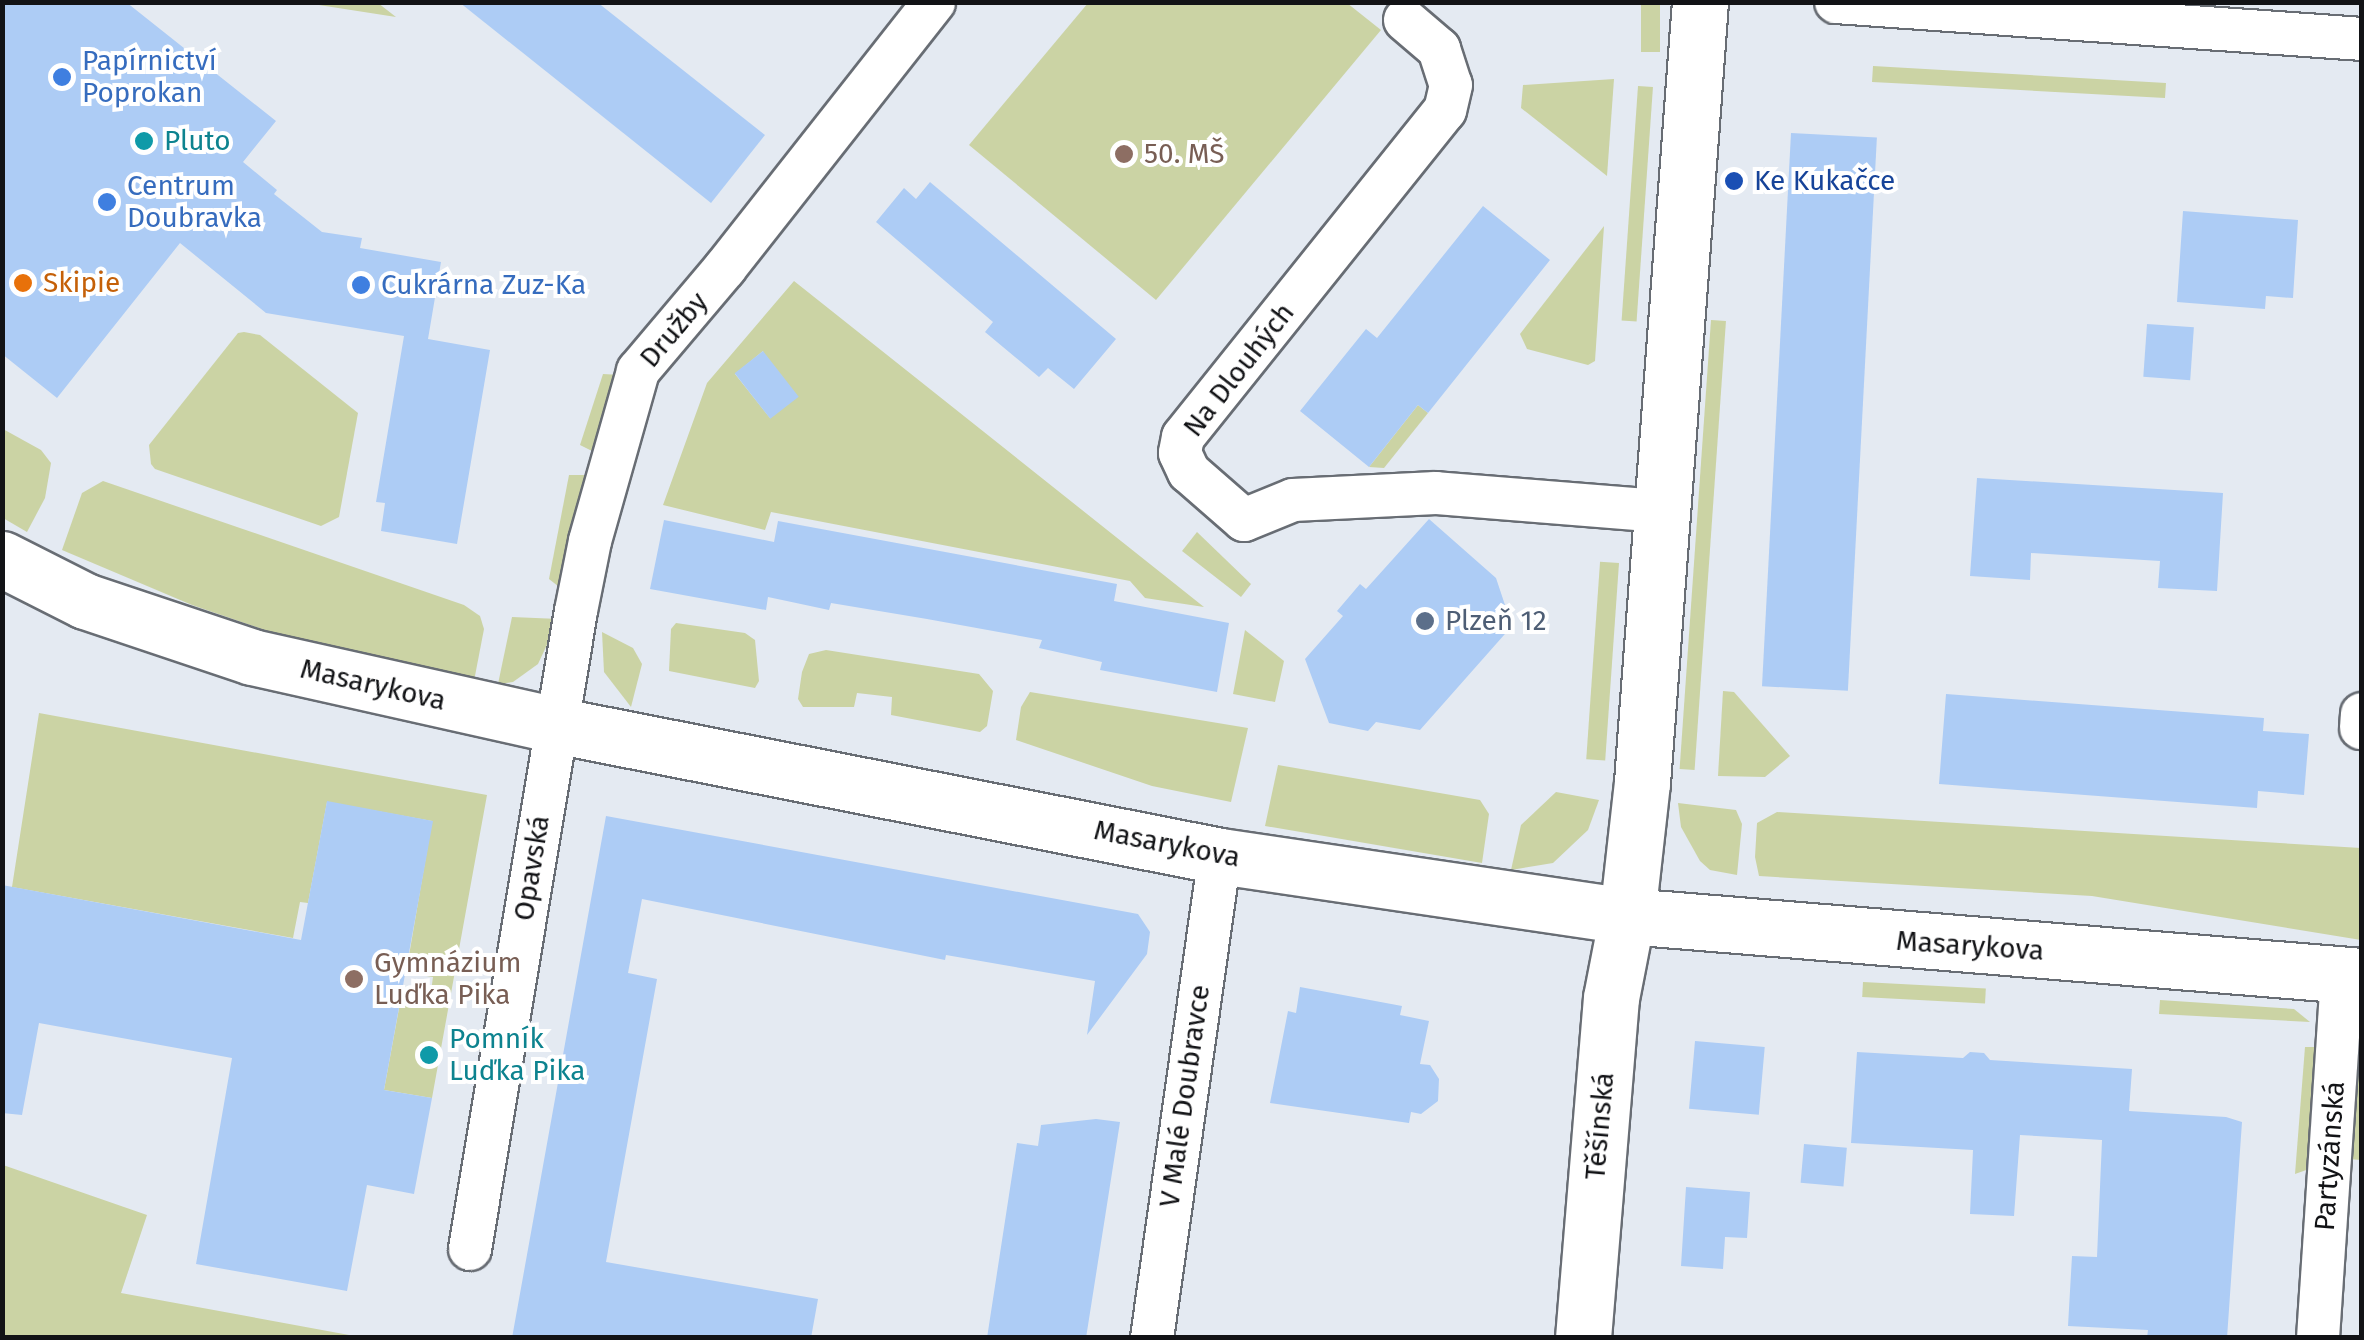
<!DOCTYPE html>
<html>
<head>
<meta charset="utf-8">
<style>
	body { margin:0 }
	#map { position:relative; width:2364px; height:1340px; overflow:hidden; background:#e4eaf2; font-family:"Fira Sans",sans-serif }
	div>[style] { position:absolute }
	.green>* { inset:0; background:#cbd3a4; transform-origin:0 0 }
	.building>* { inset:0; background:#adccf5; transform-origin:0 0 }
	.roads { filter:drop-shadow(2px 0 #686d74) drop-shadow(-2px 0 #686d74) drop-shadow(0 2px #686d74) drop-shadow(0 -2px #686d74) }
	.street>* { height:42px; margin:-21px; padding:0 21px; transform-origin:21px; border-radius:21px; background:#fff }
	.secondary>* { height:55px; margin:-27.5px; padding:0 27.5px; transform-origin:27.5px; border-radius:27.5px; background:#fff }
	.dots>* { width:28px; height:28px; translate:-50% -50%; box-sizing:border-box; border:5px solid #fff; border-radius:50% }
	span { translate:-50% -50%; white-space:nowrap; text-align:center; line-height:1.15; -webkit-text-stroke:8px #fff; paint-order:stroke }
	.shop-label { font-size:28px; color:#366cbe }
	.left { translate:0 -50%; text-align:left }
	.culture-label { font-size:28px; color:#0d838f }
	.education-label { font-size:28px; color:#785e54 }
	.transit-label { font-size:28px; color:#164399 }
	.food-label { font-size:28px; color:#c56008 }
	.street-label { font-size:28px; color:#121316 }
	.service-label { font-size:28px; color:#4e5e75 }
	.frame { position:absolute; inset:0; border:5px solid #121316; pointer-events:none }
</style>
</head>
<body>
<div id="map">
	<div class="green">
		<div style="clip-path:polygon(306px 3px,378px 3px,396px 17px)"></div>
		<div style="clip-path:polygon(1088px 3px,1347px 3px,1381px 30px,1156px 300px,969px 145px)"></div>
		<div style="left:1641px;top:3px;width:19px;height:49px"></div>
		<div style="clip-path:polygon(1873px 66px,2166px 83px,2165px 98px,1911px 84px,1872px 82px)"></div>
		<div style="clip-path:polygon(1614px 79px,1607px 176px,1521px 108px,1523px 85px)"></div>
		<div style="left:1638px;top:86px;width:15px;height:235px;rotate:4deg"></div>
		<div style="clip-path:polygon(1604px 226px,1595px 361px,1588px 365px,1527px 349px,1520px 334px)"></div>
		<div style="clip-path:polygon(evenodd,794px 281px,1204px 607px,1145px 598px,1130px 581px,771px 512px,765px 530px,663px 505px,707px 383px,794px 281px,763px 351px,770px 418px,735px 374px,763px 351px)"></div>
		<div style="left:1711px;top:320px;width:15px;height:450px;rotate:4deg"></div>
		<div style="clip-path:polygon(244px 332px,260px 335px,358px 413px,339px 517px,321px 526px,155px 469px,151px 464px,149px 445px,238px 333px)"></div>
		<div style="clip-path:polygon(603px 374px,621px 375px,592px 451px,580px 445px)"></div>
		<div style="clip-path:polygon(1418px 405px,1428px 413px,1384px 468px,1369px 467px)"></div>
		<div style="clip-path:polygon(3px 429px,41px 450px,51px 463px,45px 498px,27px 532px,3px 518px)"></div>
		<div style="clip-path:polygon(569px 475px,586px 475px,563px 590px,549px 579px)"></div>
		<div style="clip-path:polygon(103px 481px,464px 605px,480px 616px,484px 629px,474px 681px,332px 653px,192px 605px,62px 550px,82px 493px)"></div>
		<div style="clip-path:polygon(1197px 532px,1251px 584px,1241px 597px,1182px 551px)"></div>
		<div style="left:1619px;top:563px;width:198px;height:19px;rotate:94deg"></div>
		<div style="clip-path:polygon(512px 617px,559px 619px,538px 664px,513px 682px,498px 684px)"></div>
		<div style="clip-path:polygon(676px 623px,745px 633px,755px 640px,759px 681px,755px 688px,669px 671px,671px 629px)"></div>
		<div style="clip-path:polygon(1245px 630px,1284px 661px,1275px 702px,1233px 694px)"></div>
		<div style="clip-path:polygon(602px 632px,633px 648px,642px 664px,631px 707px,604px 672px)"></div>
		<div style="clip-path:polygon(826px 650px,979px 674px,993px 691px,987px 726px,980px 732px,891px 715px,892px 697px,857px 693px,854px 707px,803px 707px,798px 699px,802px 672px,809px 654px)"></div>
		<div style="clip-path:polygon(1723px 691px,1734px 692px,1790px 756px,1765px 777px,1718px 776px)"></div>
		<div style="clip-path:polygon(1030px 692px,1248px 728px,1231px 802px,1152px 786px,1016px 740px,1021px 707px)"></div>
		<div style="clip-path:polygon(39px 713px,487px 795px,432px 1098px,384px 1090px,400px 1003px,429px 1006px,433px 977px,406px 973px,432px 821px,327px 802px,308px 903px,300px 902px,293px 938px,12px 887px)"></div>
		<div style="clip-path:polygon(1278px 765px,1480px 800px,1489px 814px,1482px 863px,1265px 826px)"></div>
		<div style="clip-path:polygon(1556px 792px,1599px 800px,1588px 830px,1553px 863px,1511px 870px,1521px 825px)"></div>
		<div style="clip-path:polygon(1678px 803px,1736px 810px,1742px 824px,1737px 875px,1710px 870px,1700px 861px,1681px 827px)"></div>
		<div style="clip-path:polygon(1777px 812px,2361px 848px,2361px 940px,2092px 896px,1759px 876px,1755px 857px,1757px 823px)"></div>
		<div style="left:1863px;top:982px;width:123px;height:15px;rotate:3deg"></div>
		<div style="clip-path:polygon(2160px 1000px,2294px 1009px,2310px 1022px,2159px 1014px)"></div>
		<div style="clip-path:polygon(2305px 1047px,2320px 1047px,2312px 1168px,2295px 1174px)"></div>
		<div style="clip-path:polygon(2350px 1048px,2361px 1049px,2361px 1160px,2348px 1159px)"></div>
		<div style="clip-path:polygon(3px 1165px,147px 1215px,121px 1293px,360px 1337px,3px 1337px)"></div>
	</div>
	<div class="building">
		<div style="clip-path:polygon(2px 2px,126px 2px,276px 121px,243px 162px,277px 190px,274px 194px,322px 232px,362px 238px,360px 248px,441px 262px,428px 339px,490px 350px,457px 544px,381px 531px,385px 503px,376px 502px,404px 336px,266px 313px,180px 243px,57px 398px,2px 354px)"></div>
		<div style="clip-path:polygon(459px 2px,597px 2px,765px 135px,711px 203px)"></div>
		<div style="left:1791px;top:133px;width:86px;height:554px;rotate:3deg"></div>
		<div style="clip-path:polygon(930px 182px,1116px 339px,1074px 389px,1048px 368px,1039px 377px,985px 332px,993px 322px,876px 222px,904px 188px,916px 199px)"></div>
		<div style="clip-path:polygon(1483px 206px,1550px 260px,1428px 413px,1418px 405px,1369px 467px,1300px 411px,1366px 329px,1377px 338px)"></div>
		<div style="clip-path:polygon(2183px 211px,2298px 220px,2293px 298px,2266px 296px,2265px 309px,2177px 302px)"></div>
		<div style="left:2147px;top:324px;width:47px;height:53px;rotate:4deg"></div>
		<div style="left:763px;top:351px;width:58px;height:36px;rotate:52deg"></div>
		<div style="clip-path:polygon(1977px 478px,2223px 493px,2217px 591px,2158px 588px,2160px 561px,2031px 553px,2030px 580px,1970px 576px)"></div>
		<div style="clip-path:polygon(1429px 519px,1496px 578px,1512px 626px,1420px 730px,1376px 722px,1368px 731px,1329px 723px,1305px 659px,1343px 616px,1337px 611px,1360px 584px,1366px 589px)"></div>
		<div style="clip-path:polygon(664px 520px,774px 542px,778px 521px,1117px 584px,1114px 601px,1229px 623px,1217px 692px,1100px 670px,1102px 662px,1039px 648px,1042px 640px,927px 619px,831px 603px,829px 610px,768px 597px,766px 610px,650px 589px)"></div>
		<div style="clip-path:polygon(1946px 694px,2264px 718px,2263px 731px,2309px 734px,2304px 795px,2258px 791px,2257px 808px,1939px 784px)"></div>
		<div style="clip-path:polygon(327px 801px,433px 821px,384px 1090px,432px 1098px,414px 1194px,367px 1185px,347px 1291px,196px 1264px,232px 1058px,39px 1023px,22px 1115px,2px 1113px,2px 885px,301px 940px)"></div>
		<div style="clip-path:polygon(606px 816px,1138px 914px,1150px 932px,1147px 954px,1087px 1035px,1095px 981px,946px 955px,945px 960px,642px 899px,628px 973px,657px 979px,606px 1262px,818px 1299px,811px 1338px,512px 1338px)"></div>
		<div style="clip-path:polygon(1300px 987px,1402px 1006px,1400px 1015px,1429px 1021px,1420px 1064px,1430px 1065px,1439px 1079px,1438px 1101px,1421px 1114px,1411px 1112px,1409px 1123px,1270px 1103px,1288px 1011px,1296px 1013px)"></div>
		<div style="left:1695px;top:1041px;width:70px;height:68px;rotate:5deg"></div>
		<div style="clip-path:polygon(1857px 1052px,1963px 1058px,1970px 1052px,1984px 1053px,1990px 1060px,2132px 1069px,2129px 1111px,2226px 1117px,2242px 1122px,2227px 1338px,2147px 1338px,2148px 1330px,2068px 1326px,2072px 1256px,2097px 1257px,2102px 1140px,2020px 1135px,2014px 1216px,1970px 1214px,1973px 1150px,1851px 1143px)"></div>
		<div style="clip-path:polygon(1096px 1119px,1120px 1122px,1086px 1338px,987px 1338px,1017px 1143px,1038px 1146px,1041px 1125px)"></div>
		<div style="left:1804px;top:1144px;width:43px;height:39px;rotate:5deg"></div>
		<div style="clip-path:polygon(1686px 1187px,1750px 1192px,1747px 1238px,1725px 1237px,1723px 1269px,1681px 1266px)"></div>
	</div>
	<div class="roads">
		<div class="street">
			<div style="left:1836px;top:2px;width:527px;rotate:4.02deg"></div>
			<div style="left:1405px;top:20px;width:45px;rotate:40.5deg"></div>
			<div style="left:1439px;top:49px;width:38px;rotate:72deg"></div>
			<div style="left:1451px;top:85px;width:26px;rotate:103deg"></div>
			<div style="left:1445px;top:110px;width:419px;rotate:128.7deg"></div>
			<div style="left:1183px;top:437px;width:16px;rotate:101deg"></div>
			<div style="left:1180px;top:453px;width:21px;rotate:65deg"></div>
			<div style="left:1189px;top:472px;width:73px;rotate:41.1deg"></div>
			<div style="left:1244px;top:520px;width:53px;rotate:-22.2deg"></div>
			<div style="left:1293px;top:500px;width:143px;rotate:-2.8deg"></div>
			<div style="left:1436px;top:493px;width:227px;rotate:4.6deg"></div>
			<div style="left:2361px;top:728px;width:14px;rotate:-86deg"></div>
			<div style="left:470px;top:1249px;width:647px;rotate:-80.57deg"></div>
			<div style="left:576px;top:611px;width:71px;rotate:-78.7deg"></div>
			<div style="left:590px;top:541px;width:177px;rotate:-74.2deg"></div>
			<div style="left:638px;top:371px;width:135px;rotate:-49.8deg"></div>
			<div style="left:725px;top:268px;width:338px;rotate:-51.8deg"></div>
			<div style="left:1152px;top:1338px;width:487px;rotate:-82deg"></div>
			<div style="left:2318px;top:1338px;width:364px;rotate:-86.2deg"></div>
		</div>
		<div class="secondary">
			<div style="left:2px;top:559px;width:93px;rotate:26.8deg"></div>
			<div style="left:85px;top:601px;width:176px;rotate:18.5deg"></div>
			<div style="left:252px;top:657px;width:311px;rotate:12.6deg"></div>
			<div style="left:555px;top:725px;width:678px;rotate:11.14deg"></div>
			<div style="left:1220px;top:856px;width:411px;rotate:8.4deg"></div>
			<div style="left:1627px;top:916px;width:737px;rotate:4.67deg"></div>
			<div style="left:1583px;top:1338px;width:341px;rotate:-85.3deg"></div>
			<div style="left:1611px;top:998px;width:84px;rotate:-79deg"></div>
			<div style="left:1627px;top:916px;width:135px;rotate:-83.6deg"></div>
			<div style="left:1642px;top:782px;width:782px;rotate:-85.75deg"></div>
		</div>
	</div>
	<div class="dots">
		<div style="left:62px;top:77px;background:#3f7fe0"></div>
		<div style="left:144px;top:141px;background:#0f9aa8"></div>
		<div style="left:1124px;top:154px;background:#8d6e63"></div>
		<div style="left:1734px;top:181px;background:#1a4fb4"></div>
		<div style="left:107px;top:202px;background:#3f7fe0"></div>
		<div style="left:23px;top:283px;background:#e8710a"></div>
		<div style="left:361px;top:285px;background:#3f7fe0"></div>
		<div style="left:1425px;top:621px;background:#5c6f8a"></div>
		<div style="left:354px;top:979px;background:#8d6e63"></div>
		<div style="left:429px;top:1055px;background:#0f9aa8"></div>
	</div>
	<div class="shop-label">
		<span class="left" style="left:82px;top:77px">Papírnictví<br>Poprokan</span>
		<span class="left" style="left:127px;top:202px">Centrum<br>Doubravka</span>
		<span class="left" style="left:381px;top:285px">Cukrárna Zuz-Ka</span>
	</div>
	<div class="culture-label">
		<span class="left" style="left:164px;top:141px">Pluto</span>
		<span class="left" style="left:449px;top:1055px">Pomník<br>Luďka Pika</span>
	</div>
	<div class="education-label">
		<span class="left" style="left:1144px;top:154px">50. MŠ</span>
		<span class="left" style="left:374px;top:979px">Gymnázium<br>Luďka Pika</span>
	</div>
	<div class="transit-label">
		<span class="left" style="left:1754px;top:181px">Ke Kukačce</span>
	</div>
	<div class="food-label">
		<span class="left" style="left:43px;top:283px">Skipie</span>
	</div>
	<div class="street-label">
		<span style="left:674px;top:330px;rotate:-50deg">Družby</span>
		<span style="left:1239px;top:370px;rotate:-52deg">Na Dlouhých</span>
		<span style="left:373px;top:685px;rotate:13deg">Masarykova</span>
		<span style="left:1167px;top:844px;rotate:11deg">Masarykova</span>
		<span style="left:532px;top:868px;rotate:-81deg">Opavská</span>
		<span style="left:1970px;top:946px;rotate:4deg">Masarykova</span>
		<span style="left:1185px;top:1096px;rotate:-82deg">V Malé Doubravce</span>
		<span style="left:1600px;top:1126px;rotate:-85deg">Těšínská</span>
		<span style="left:2330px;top:1156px;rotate:-86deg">Partyzánská</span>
	</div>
	<div class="service-label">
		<span class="left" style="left:1445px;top:621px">Plzeň 12</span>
	</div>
	<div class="frame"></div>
</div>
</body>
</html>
